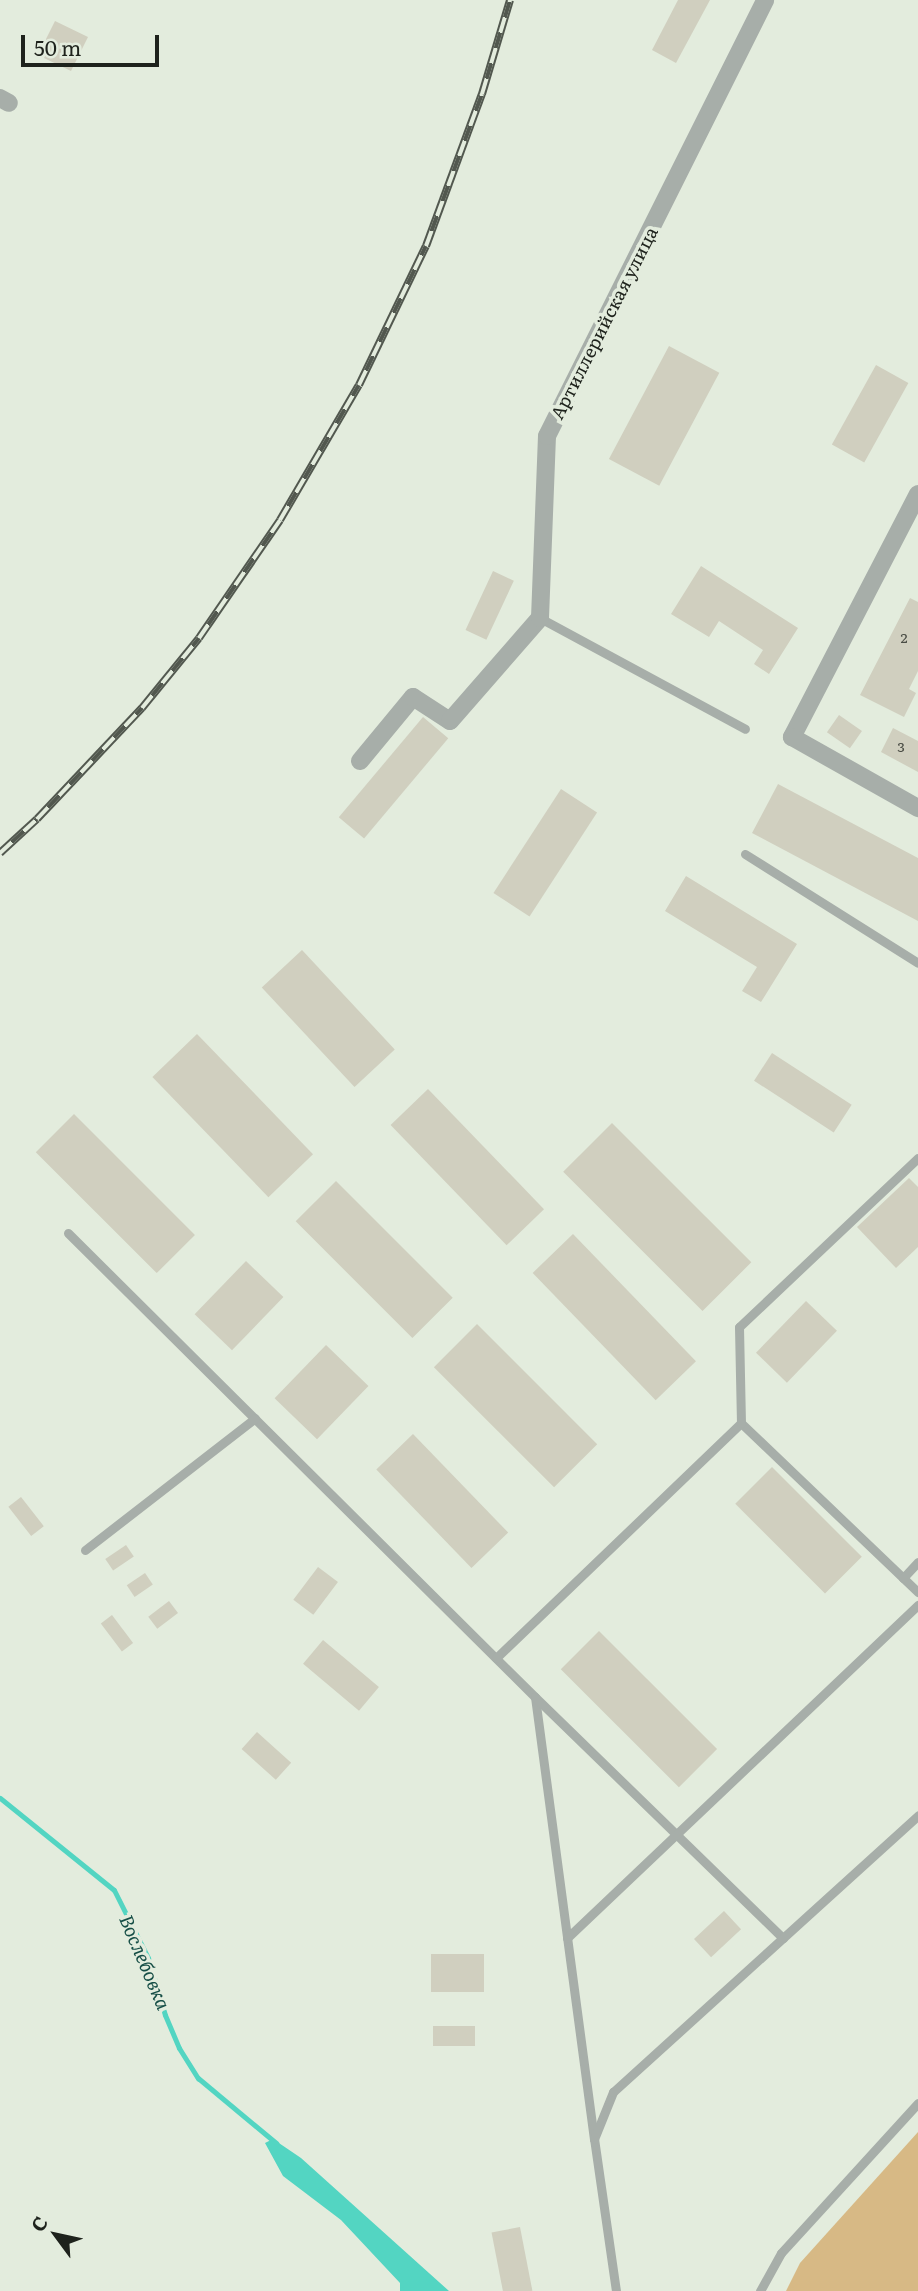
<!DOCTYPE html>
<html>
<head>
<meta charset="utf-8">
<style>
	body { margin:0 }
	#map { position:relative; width:918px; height:2291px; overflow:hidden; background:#e3ecdd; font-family:Literata,serif }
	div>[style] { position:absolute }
	.green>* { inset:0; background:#d7b985 }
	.water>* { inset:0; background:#53d5c2 }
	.stream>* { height:5px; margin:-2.5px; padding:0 2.5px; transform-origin:2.5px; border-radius:2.5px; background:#53d5c2 }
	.building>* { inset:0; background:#d0cfbf; transform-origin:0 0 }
	.service>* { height:9px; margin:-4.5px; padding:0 4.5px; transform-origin:4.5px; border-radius:4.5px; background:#a7aea9 }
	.minor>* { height:18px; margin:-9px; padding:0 9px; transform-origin:9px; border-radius:9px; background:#a7aea9 }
	.rail>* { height:8px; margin-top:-4px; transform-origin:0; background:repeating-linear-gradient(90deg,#e3ecdd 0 16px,#52584f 0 32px); box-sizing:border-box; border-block:2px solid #52584f }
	span { translate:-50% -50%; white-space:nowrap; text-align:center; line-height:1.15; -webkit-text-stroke:7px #e3ecdd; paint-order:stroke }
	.number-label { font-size:14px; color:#4a4d45 }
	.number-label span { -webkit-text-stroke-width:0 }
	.street-label { font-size:18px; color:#1e221c }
	.water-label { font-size:19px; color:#164e46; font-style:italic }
	.north { position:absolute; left:21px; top:2200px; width:70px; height:70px; -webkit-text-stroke:5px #e3ecdd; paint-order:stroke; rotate:303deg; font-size:19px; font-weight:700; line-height:28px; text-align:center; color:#1e221c }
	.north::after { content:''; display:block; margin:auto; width:24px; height:32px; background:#1e221c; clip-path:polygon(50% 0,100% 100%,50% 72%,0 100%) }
	.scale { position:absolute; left:21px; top:35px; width:138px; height:32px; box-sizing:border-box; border:4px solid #1e221c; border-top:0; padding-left:9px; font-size:21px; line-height:24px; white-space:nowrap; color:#1e221c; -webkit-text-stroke:5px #e3ecdd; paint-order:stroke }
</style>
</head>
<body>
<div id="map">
	<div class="green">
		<div style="clip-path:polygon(918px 2132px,918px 2291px,786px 2291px,800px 2263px)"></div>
	</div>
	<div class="water">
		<div style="clip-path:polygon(273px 2139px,301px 2158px,449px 2291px,400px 2291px,400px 2283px,341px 2220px,283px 2176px,265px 2143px)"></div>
	</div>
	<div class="stream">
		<div style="left:0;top:1798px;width:146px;rotate:38.9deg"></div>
		<div style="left:114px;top:1890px;width:76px;rotate:63.4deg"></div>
		<div style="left:148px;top:1958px;width:59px;rotate:73.4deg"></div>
		<div style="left:165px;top:2015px;width:36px;rotate:67deg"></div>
		<div style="left:179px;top:2048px;width:36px;rotate:58deg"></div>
		<div style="left:198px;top:2078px;width:102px;rotate:39.8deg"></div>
	</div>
	<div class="building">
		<div style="clip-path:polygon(678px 0,710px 0,676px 63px,652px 50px)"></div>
		<div style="clip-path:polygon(55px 21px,88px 37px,71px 71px,44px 58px,48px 50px,42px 47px)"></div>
		<div style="left:669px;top:346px;width:57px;height:128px;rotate:28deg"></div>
		<div style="left:876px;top:365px;width:37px;height:91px;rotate:29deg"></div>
		<div style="clip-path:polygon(701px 566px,798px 628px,769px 674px,754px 664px,763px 650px,719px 621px,709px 637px,671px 614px)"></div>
		<div style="left:493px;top:571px;width:23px;height:65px;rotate:25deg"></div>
		<div style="clip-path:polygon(910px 598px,918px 602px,918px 671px,909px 689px,916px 693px,904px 717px,860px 695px)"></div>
		<div style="left:839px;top:715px;width:28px;height:21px;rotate:35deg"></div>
		<div style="left:423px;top:717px;width:33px;height:131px;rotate:40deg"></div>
		<div style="clip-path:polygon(893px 728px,918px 741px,918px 772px,881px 752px)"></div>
		<div style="clip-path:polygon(778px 784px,918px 858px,918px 921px,752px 833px)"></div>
		<div style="left:561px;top:789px;width:43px;height:124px;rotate:33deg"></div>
		<div style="clip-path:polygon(686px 876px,797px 944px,761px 1002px,742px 991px,757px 967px,665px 911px)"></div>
		<div style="left:302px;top:950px;width:136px;height:55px;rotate:47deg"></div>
		<div style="left:197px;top:1034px;width:167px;height:62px;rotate:46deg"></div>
		<div style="left:772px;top:1053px;width:95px;height:33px;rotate:33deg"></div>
		<div style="left:428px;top:1089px;width:167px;height:52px;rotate:46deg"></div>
		<div style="left:74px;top:1114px;width:171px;height:54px;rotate:45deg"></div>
		<div style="left:612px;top:1123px;width:197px;height:69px;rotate:45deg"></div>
		<div style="clip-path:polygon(909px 1178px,918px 1187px,918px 1247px,896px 1268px,857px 1227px)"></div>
		<div style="left:336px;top:1181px;width:165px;height:57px;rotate:45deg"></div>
		<div style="left:573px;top:1234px;width:177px;height:56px;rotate:46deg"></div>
		<div style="left:246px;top:1261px;width:52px;height:74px;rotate:44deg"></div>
		<div style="left:806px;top:1301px;width:43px;height:72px;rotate:44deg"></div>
		<div style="left:477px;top:1324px;width:170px;height:61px;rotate:45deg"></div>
		<div style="left:326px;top:1345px;width:59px;height:74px;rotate:44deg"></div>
		<div style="left:413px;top:1434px;width:137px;height:51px;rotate:46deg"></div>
		<div style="left:772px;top:1467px;width:127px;height:52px;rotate:45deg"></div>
		<div style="left:21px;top:1497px;width:37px;height:16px;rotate:52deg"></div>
		<div style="left:126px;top:1545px;width:14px;height:25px;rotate:56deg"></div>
		<div style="left:318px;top:1567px;width:25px;height:41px;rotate:37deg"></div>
		<div style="left:145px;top:1573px;width:14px;height:22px;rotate:56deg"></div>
		<div style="left:169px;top:1601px;width:15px;height:26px;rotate:53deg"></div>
		<div style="left:112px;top:1615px;width:35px;height:14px;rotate:53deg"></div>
		<div style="left:599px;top:1631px;width:167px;height:54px;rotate:45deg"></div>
		<div style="left:323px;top:1640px;width:73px;height:31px;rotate:40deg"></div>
		<div style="left:257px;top:1732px;width:46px;height:23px;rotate:42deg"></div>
		<div style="left:724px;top:1911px;width:25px;height:41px;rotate:47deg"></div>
		<div style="left:431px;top:1954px;width:53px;height:38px"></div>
		<div style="left:433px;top:2026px;width:42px;height:20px"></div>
		<div style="left:520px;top:2227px;width:65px;height:29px;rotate:79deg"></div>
	</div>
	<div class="service">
		<div style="left:540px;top:618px;width:233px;rotate:28.4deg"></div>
		<div style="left:745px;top:854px;width:204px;rotate:32.2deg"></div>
		<div style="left:68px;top:1233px;width:658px;rotate:44.82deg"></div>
		<div style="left:535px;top:1697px;width:446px;rotate:82.4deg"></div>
		<div style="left:741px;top:1423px;width:245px;rotate:43.7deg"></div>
		<div style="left:85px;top:1550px;width:215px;rotate:-37.8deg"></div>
		<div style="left:903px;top:1578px;width:22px;rotate:-47deg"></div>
		<div style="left:496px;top:1658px;width:339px;rotate:-43.8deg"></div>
		<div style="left:741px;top:1423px;width:96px;rotate:-91.2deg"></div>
		<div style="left:739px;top:1327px;width:246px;rotate:-43.4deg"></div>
		<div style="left:535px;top:1697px;width:346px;rotate:44.2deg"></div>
		<div style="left:567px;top:1938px;width:484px;rotate:-43.5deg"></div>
		<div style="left:616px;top:2291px;width:154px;rotate:-98.2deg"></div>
		<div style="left:594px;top:2139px;width:51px;rotate:-68deg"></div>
		<div style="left:613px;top:2092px;width:412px;rotate:-42.2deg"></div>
		<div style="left:760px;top:2291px;width:43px;rotate:-61.1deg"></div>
		<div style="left:781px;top:2253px;width:203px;rotate:-47.6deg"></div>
	</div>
	<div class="minor">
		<div style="left:0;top:98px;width:10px;rotate:29deg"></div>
		<div style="left:918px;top:494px;width:274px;rotate:117.4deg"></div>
		<div style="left:792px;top:737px;width:145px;rotate:29.4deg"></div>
		<div style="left:360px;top:761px;width:83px;rotate:-50.4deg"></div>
		<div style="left:413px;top:697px;width:44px;rotate:33deg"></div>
		<div style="left:450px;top:721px;width:137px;rotate:-48.9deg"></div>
		<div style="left:540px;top:618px;width:182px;rotate:-87.8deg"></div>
		<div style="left:547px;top:436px;width:487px;rotate:-63.4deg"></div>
	</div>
	<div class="rail">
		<div style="left:0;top:853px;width:50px;rotate:-42.6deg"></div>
		<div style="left:37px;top:819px;width:153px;rotate:-46.6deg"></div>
		<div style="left:142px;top:708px;width:90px;rotate:-50.8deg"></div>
		<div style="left:199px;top:638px;width:143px;rotate:-55.5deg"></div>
		<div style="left:280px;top:520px;width:156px;rotate:-59.7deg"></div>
		<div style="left:359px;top:385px;width:154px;rotate:-64.3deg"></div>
		<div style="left:426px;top:246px;width:162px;rotate:-69.8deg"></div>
		<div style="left:482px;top:94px;width:98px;rotate:-73.4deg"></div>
	</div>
	<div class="number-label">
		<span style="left:904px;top:637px">2</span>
		<span style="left:901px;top:746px">3</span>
	</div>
	<div class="street-label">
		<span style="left:604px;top:323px;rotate:-63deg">Артиллерийская улица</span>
	</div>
	<div class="water-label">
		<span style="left:145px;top:1962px;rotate:67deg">Вослебовка</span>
	</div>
	<div class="north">С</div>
	<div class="scale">50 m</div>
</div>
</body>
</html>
